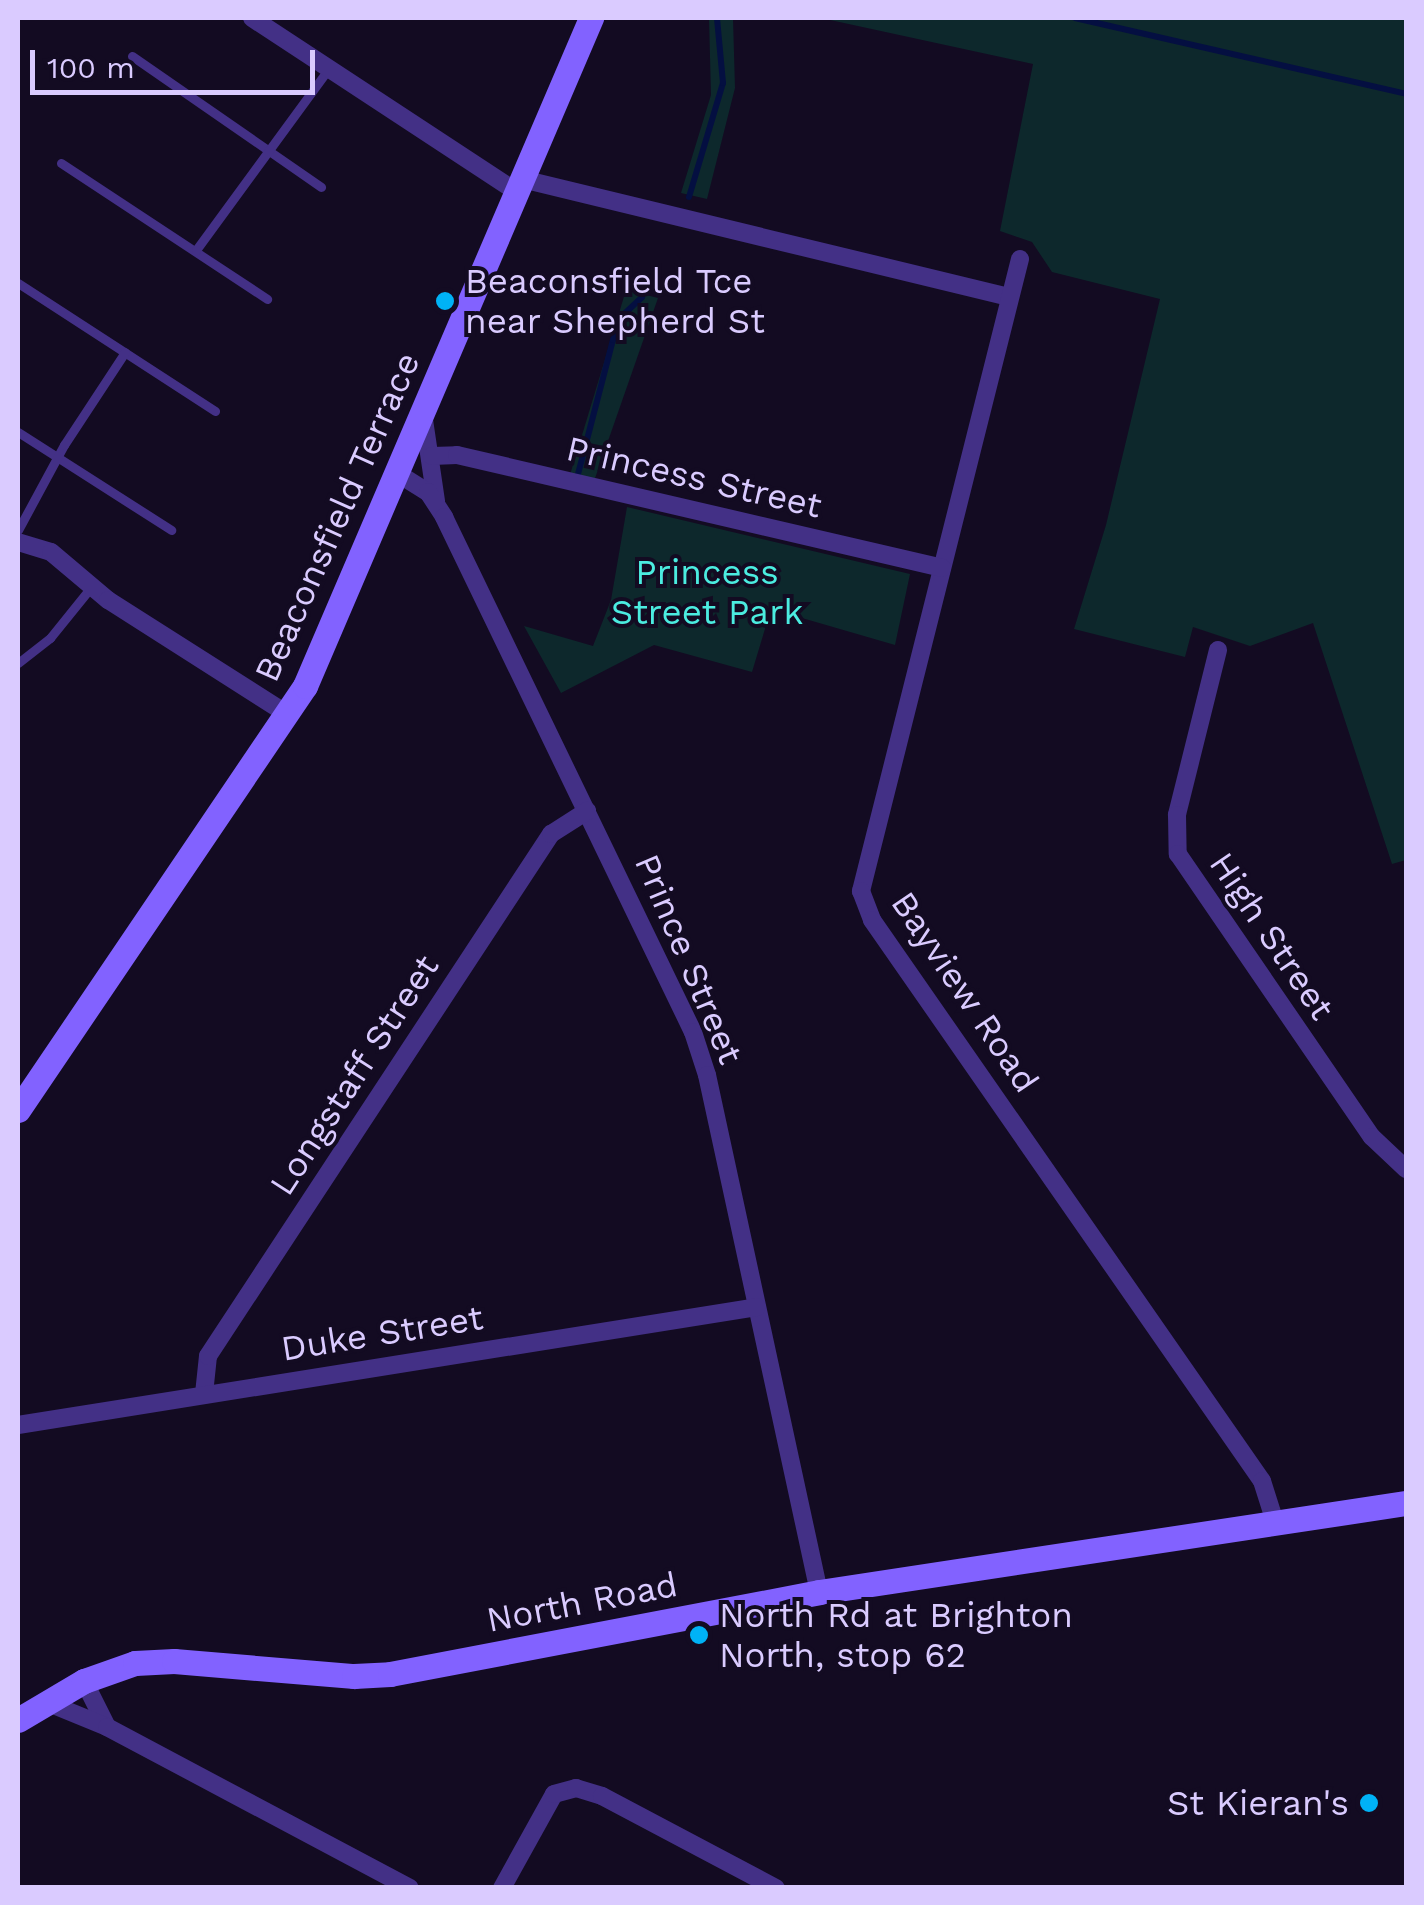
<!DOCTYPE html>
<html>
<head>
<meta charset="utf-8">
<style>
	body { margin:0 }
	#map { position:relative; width:1424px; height:1905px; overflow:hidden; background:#130b22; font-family:"Work Sans",sans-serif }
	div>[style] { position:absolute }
	.green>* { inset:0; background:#0d282c }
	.stream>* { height:6px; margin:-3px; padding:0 3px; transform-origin:3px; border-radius:3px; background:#040f41 }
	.lane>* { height:9px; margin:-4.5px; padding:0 4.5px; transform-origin:4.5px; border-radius:4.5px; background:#433086 }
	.street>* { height:18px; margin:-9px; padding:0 9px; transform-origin:9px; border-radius:9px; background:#433086 }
	.secondary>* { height:25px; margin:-12.5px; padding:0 12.5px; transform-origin:12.5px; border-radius:12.5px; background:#8262ff }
	.dots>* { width:28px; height:28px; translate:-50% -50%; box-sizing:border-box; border:5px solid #130b22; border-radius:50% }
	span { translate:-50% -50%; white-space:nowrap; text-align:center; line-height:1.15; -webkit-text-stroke:8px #130b22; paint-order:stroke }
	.poi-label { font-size:35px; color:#dacbff }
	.left { translate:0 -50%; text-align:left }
	.right { translate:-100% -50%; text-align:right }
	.street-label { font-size:35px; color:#dacbff }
	.park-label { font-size:35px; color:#4bece0 }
	.frame { position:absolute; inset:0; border:20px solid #dacbff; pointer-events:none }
	.scale { position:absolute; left:30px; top:50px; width:285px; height:45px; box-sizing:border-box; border:5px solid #dacbff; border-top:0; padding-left:12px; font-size:30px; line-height:35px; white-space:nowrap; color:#dacbff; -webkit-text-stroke:8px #130b22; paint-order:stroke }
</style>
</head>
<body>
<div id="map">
	<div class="green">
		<div style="clip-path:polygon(709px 18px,733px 18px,735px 88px,707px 199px,681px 193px,711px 95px)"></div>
		<div style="clip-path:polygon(821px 18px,1406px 18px,1406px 860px,1392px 864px,1313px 623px,1250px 646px,1193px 627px,1185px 657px,1074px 629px,1106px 525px,1160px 299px,1052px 272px,1032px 242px,1000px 231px,1033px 64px)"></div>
		<div style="clip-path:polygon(626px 290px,658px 298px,593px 484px,569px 478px)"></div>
		<div style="clip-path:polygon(627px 507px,910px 574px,895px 645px,771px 609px,752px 672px,654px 645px,561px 693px,524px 626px,593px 646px,611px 600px)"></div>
	</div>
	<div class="stream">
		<div style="left:1075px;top:18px;width:340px;rotate:12.9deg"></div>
		<div style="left:689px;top:197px;width:119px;rotate:-73.4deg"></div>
		<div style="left:723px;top:83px;width:65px;rotate:-95.3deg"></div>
		<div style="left:577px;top:478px;width:143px;rotate:-75.4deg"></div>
		<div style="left:613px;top:340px;width:27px;rotate:-68deg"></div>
		<div style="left:623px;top:315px;width:26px;rotate:-43deg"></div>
	</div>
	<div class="lane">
		<div style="left:132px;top:56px;width:230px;rotate:34.7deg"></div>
		<div style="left:61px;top:163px;width:247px;rotate:33.4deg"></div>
		<div style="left:196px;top:250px;width:225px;rotate:-53.8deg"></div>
		<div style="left:18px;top:283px;width:235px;rotate:33deg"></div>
		<div style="left:18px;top:432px;width:182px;rotate:32.6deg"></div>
		<div style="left:18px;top:530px;width:97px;rotate:-61.6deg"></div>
		<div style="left:64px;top:445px;width:111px;rotate:-56.7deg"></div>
		<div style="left:18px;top:663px;width:41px;rotate:-38deg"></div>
		<div style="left:50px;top:638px;width:67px;rotate:-51.1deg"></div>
	</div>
	<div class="street">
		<div style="left:252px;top:18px;width:317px;rotate:33.3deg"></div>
		<div style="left:522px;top:179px;width:501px;rotate:13.62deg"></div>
		<div style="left:1020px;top:259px;width:652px;rotate:104.12deg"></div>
		<div style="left:861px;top:891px;width:31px;rotate:69deg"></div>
		<div style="left:872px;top:920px;width:683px;rotate:55.19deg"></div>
		<div style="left:1262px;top:1481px;width:43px;rotate:72.4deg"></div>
		<div style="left:423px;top:413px;width:89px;rotate:81.6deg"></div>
		<div style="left:432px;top:456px;width:25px;rotate:-2deg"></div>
		<div style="left:457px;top:455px;width:498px;rotate:13.1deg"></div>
		<div style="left:397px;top:473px;width:36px;rotate:32deg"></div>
		<div style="left:428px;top:492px;width:30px;rotate:57deg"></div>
		<div style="left:444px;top:517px;width:572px;rotate:64.2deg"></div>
		<div style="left:693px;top:1032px;width:45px;rotate:72deg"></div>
		<div style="left:707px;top:1075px;width:529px;rotate:77.78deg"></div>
		<div style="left:18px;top:542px;width:34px;rotate:17deg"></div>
		<div style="left:51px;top:552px;width:75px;rotate:40.1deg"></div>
		<div style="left:108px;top:600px;width:212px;rotate:32.5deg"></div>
		<div style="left:1218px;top:650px;width:170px;rotate:104deg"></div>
		<div style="left:1177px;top:815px;width:39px;rotate:89deg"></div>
		<div style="left:1178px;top:854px;width:343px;rotate:55.6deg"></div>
		<div style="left:1372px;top:1137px;width:47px;rotate:43.3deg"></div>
		<div style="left:204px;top:1394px;width:38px;rotate:-84deg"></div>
		<div style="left:208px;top:1356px;width:625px;rotate:-56.69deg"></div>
		<div style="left:551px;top:834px;width:43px;rotate:-32.6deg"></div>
		<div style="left:18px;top:1425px;width:748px;rotate:-9.07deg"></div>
		<div style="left:84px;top:1681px;width:51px;rotate:63.4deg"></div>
		<div style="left:46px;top:1702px;width:66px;rotate:22.3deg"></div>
		<div style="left:107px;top:1727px;width:343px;rotate:28deg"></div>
		<div style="left:502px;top:1888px;width:107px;rotate:-61deg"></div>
		<div style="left:554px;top:1794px;width:23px;rotate:-15deg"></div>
		<div style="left:576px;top:1788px;width:27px;rotate:17deg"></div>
		<div style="left:602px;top:1796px;width:197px;rotate:27.9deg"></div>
	</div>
	<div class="secondary">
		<div style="left:18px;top:1110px;width:512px;rotate:-55.91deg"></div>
		<div style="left:305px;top:686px;width:727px;rotate:-66.82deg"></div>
		<div style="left:18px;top:1720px;width:77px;rotate:-30.6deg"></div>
		<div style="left:84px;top:1681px;width:54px;rotate:-19.4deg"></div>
		<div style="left:135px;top:1663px;width:39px;rotate:-3deg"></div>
		<div style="left:174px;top:1661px;width:181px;rotate:4.8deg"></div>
		<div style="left:354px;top:1676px;width:36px;rotate:-3deg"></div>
		<div style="left:390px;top:1674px;width:437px;rotate:-10.8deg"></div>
		<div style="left:819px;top:1592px;width:594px;rotate:-8.62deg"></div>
	</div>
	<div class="dots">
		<div style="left:445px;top:301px;background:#00b2f6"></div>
		<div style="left:699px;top:1635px;background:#00b2f6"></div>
		<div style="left:1369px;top:1803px;background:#00b2f6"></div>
	</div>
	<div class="poi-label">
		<span class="left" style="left:465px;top:301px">Beaconsfield Tce<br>near Shepherd St</span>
		<span class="left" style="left:719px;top:1635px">North Rd at Brighton<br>North, stop 62</span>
		<span class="right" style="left:1349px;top:1803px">St Kieran's</span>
	</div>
	<div class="street-label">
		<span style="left:694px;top:477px;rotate:13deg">Princess Street</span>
		<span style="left:337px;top:517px;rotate:-66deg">Beaconsfield Terrace</span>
		<span style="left:1272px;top:936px;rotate:56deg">High Street</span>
		<span style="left:689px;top:959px;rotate:67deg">Prince Street</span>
		<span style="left:965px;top:992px;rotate:56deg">Bayview Road</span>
		<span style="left:354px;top:1075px;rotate:-57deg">Longstaff Street</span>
		<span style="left:382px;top:1333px;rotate:-9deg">Duke Street</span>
		<span style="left:582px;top:1602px;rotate:-11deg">North Road</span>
	</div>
	<div class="park-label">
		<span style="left:707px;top:592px">Princess<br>Street Park</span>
	</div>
	<div class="frame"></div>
	<div class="scale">100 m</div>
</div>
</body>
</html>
